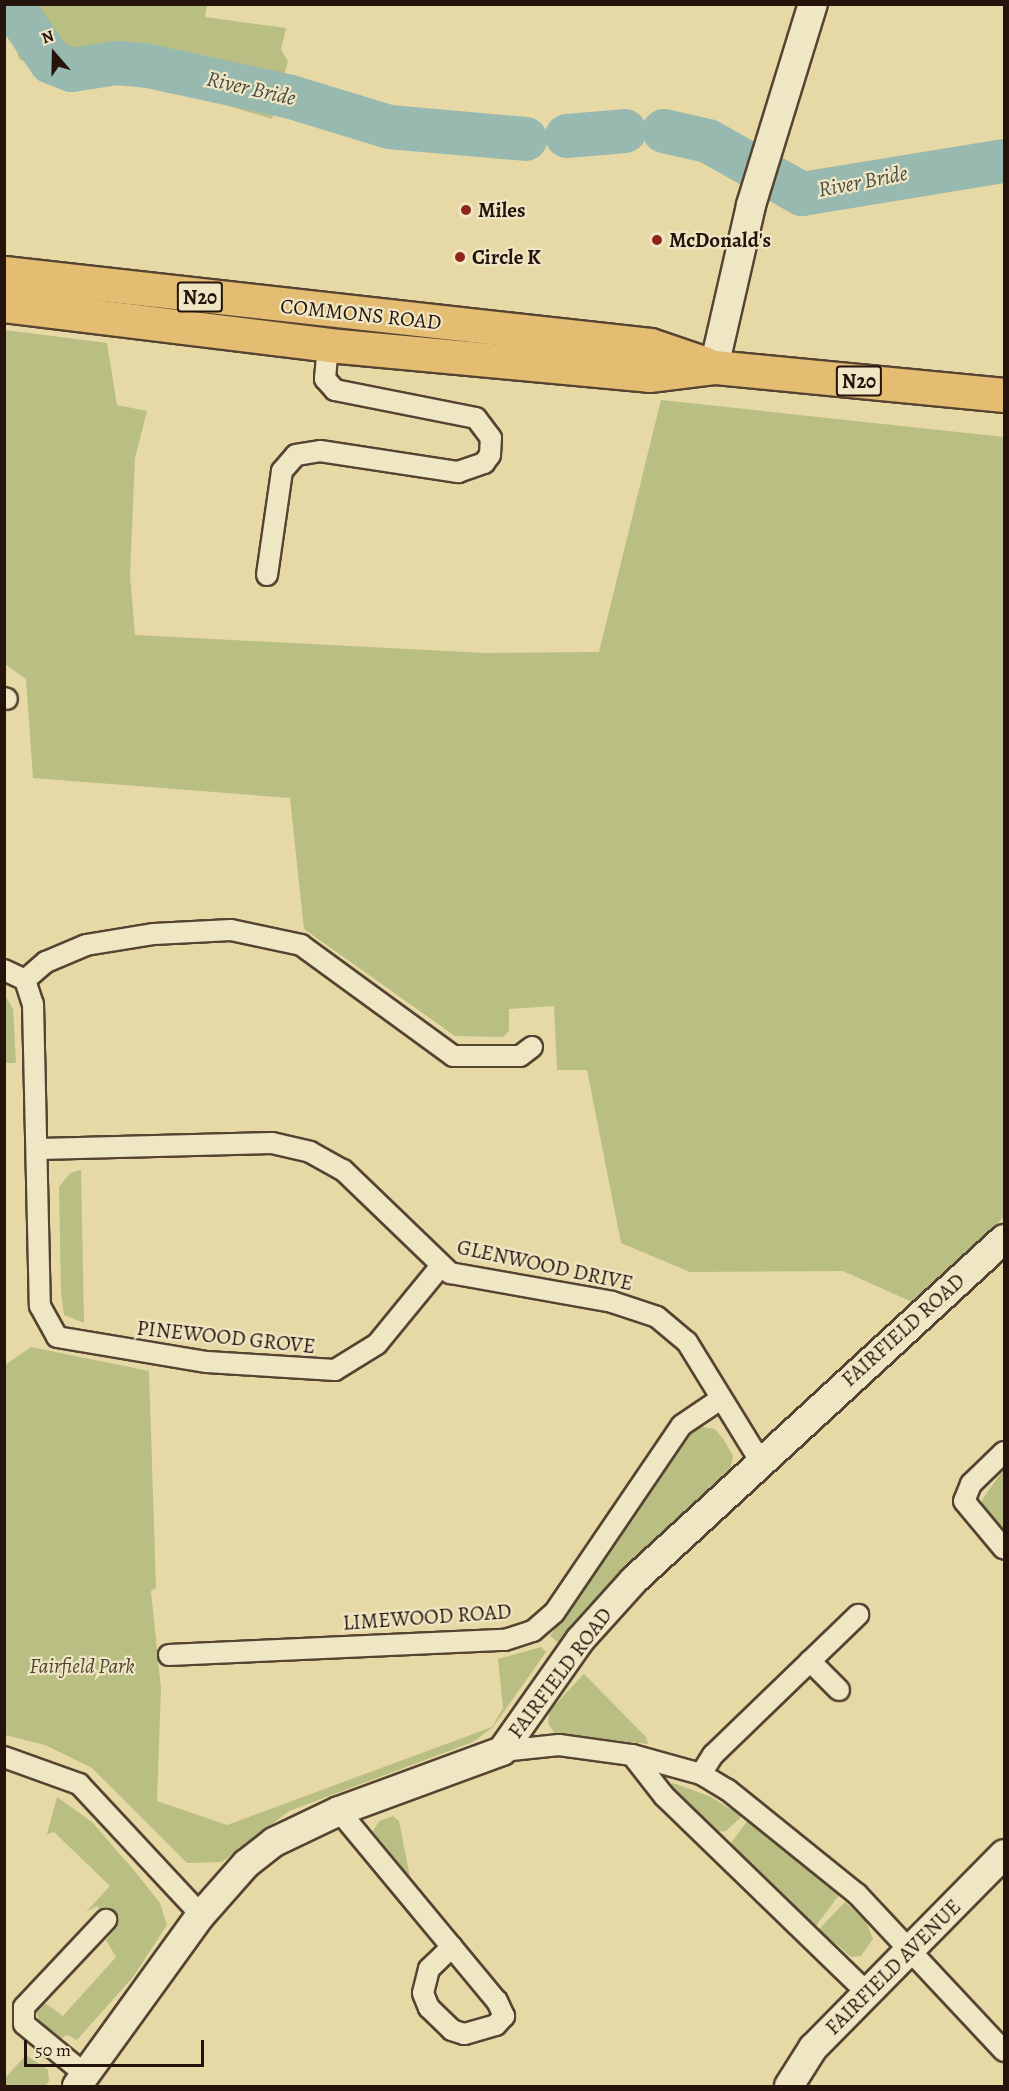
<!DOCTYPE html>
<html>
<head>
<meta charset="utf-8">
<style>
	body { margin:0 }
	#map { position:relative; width:1009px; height:2091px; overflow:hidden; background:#e7d9a5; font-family:Alegreya,serif }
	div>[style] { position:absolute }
	.green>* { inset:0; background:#b9be83 }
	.river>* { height:44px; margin:-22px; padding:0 22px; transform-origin:22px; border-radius:22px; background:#98b9af }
	.roads { filter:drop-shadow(2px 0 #564432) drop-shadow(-2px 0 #564432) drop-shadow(0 2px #564432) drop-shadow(0 -2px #564432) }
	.street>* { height:20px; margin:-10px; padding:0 10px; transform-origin:10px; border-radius:10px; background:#efe6c4 }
	.secondary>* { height:28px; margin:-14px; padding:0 14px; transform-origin:14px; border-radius:14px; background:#efe6c4 }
	.highway>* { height:33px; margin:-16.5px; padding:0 16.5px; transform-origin:16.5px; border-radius:16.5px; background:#e4bc72 }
	.dots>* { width:16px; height:16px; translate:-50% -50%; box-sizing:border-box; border:3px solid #efe6c4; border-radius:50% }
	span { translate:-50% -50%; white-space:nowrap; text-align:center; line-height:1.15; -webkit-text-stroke:4.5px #efe6c4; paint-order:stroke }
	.shield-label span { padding:2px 4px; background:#efe6c4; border:2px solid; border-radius:4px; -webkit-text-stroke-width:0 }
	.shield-label { font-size:20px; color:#26130c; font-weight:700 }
	.poi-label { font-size:21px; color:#26130c; font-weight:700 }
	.left { translate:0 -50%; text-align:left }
	.street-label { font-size:21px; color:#26130c }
	.park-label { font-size:21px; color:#524630; font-style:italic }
	.water-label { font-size:22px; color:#4e4d45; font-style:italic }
	.frame { position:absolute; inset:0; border:6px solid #26130c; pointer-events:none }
	.north { position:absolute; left:24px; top:24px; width:60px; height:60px; -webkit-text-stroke:4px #efe6c4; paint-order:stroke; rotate:340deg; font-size:16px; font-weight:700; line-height:24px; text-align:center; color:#26130c }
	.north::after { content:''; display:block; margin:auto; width:21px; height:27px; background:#26130c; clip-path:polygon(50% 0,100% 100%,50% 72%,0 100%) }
	.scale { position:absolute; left:24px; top:2040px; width:180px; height:27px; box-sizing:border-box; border:3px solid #26130c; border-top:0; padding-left:8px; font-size:18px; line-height:21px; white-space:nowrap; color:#26130c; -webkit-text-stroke:4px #efe6c4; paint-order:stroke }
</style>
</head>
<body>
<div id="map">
	<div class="green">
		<div style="clip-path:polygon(4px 5px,207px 5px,205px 17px,286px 28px,281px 50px,288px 61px,272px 119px,147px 81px,64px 81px,19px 59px,11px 31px,5px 28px)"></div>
		<div style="clip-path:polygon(5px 330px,107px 343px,117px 405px,147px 411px,135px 458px,130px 575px,135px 635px,485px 653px,599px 652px,661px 400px,1004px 437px,1004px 1217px,912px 1302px,843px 1271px,690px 1272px,621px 1243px,587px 1070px,557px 1070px,554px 1006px,509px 1009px,509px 1031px,503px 1037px,455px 1036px,304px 929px,290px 798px,33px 778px,26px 679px,5px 664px)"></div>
		<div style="clip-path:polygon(5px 995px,13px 1009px,16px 1063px,5px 1063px)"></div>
		<div style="clip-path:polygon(81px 1170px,84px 1323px,64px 1315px,61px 1292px,59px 1187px,70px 1173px)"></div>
		<div style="clip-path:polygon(31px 1347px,149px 1371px,156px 1588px,151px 1591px,161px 1689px,157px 1801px,227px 1825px,492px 1727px,503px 1708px,498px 1659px,541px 1647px,546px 1652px,493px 1727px,473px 1742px,289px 1811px,222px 1862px,187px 1863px,92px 1768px,45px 1745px,5px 1735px,5px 1365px)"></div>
		<div style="clip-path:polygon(702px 1427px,715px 1429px,724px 1440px,733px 1456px,730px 1470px,561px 1645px,550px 1636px,688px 1436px)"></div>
		<div style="clip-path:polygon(1004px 1469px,1004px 1535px,985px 1515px,982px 1500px)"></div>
		<div style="clip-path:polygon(584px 1674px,646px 1737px,648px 1744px,555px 1734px,548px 1723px,550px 1710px)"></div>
		<div style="clip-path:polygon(673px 1783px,709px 1796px,742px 1816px,726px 1831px,715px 1832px,667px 1786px)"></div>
		<div style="clip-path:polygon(57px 1797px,92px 1822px,137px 1874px,160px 1903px,167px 1925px,133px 1977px,77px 2040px,67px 2035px,59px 2040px,40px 2024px,35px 2008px,45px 2003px,63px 2016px,116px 1957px,106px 1940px,117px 1927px,97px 1906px,86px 1912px,110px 1886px,54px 1832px,47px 1834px)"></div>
		<div style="clip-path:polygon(393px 1816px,399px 1821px,410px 1877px,373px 1831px,379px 1821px)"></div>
		<div style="clip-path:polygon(748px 1820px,839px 1895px,816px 1926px,810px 1927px,731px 1843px)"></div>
		<div style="clip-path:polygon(845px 1902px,866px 1921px,873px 1939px,861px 1956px,851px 1957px,819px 1929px)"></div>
		<div style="clip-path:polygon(26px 2055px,48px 2070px,49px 2081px,45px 2086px,5px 2086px,5px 2078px)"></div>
	</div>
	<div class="river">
		<div style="left:4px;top:7px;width:11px;rotate:15deg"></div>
		<div style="left:15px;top:10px;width:63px;rotate:55.3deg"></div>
		<div style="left:51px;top:62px;width:22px;rotate:21deg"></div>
		<div style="left:72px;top:70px;width:45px;rotate:-9deg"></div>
		<div style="left:116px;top:63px;width:32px;rotate:5deg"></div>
		<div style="left:148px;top:66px;width:146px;rotate:12.2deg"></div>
		<div style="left:291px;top:97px;width:102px;rotate:17deg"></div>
		<div style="left:389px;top:127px;width:137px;rotate:5deg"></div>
		<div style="left:664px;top:131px;width:45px;rotate:12.8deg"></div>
		<div style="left:708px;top:141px;width:108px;rotate:29.4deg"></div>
		<div style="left:802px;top:194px;width:205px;rotate:-9.3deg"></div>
		<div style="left:567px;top:136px;width:58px;rotate:-4.9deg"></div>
	</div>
	<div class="roads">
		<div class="street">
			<div style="left:267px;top:575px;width:105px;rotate:-81.8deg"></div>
			<div style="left:282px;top:471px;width:21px;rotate:-49deg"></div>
			<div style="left:296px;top:455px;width:24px;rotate:-9deg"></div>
			<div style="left:320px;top:451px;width:140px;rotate:8.7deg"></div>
			<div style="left:458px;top:472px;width:28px;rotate:-19deg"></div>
			<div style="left:484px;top:463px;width:10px;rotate:-53deg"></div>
			<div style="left:490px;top:455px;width:17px;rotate:-87deg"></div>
			<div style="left:491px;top:438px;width:25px;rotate:-127deg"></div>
			<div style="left:476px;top:418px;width:144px;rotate:-168.8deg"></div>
			<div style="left:335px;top:390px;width:15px;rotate:-132deg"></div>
			<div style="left:325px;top:379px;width:34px;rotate:-85deg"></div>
			<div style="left:4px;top:698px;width:3px;rotate:18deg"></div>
			<div style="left:4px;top:970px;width:23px;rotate:25deg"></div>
			<div style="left:25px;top:980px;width:25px;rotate:72deg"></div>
			<div style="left:33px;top:1004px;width:302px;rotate:88.7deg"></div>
			<div style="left:40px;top:1306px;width:35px;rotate:61deg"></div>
			<div style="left:57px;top:1337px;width:152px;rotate:9.5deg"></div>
			<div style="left:207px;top:1362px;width:128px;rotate:3.6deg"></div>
			<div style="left:335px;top:1370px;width:49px;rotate:-31.8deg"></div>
			<div style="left:377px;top:1344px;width:99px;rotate:-50.7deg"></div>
			<div style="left:25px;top:980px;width:28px;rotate:-41deg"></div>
			<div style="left:46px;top:962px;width:43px;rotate:-23deg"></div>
			<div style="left:86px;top:945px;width:69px;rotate:-9.2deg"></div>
			<div style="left:154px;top:934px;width:77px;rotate:-3deg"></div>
			<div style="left:231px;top:930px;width:72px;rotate:12.1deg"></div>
			<div style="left:301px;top:945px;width:188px;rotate:36.1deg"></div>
			<div style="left:453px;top:1056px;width:67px"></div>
			<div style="left:520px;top:1056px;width:15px;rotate:-37deg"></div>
			<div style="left:40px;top:1149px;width:232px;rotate:-1.5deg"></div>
			<div style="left:272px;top:1143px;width:39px;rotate:13deg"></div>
			<div style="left:310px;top:1152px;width:38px;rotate:29deg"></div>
			<div style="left:343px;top:1170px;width:149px;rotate:43.9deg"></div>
			<div style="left:450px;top:1273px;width:165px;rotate:10.1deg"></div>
			<div style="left:612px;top:1302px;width:47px;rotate:18.4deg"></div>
			<div style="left:657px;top:1317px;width:39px;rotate:40deg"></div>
			<div style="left:687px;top:1342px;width:137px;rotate:58.4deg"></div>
			<div style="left:1004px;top:1452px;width:46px;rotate:135.9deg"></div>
			<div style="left:971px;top:1484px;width:18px;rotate:112deg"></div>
			<div style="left:964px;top:1501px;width:62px;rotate:50.2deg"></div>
			<div style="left:169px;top:1655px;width:336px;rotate:-2.6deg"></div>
			<div style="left:505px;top:1640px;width:29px;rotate:-18deg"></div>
			<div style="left:533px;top:1631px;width:28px;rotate:-41deg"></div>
			<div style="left:554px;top:1613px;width:227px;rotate:-55.8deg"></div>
			<div style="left:682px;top:1425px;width:45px;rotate:-34deg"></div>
			<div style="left:810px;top:1661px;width:41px;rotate:45deg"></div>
			<div style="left:502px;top:1751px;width:57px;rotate:-6deg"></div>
			<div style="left:559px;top:1745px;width:74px;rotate:7.8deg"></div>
			<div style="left:632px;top:1755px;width:72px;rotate:15.4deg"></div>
			<div style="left:701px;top:1774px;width:31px;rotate:31deg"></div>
			<div style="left:728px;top:1790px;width:166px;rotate:38.9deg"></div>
			<div style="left:857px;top:1894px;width:215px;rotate:46.9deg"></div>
			<div style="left:632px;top:1755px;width:52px;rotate:52deg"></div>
			<div style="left:664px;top:1796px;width:281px;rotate:44.1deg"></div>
			<div style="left:4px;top:1757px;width:80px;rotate:19.8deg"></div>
			<div style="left:79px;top:1784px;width:179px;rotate:47deg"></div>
			<div style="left:701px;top:1774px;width:22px;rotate:-58deg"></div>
			<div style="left:713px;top:1755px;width:202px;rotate:-44deg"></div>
			<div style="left:339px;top:1811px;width:247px;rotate:50.3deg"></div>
			<div style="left:497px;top:2001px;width:17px;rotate:65deg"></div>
			<div style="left:504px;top:2016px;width:12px;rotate:132deg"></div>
			<div style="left:496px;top:2025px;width:33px;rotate:164deg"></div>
			<div style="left:464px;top:2034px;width:13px;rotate:-162deg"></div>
			<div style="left:452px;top:2030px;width:32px;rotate:-136deg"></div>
			<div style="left:429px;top:2008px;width:16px;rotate:-112deg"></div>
			<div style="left:423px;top:1993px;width:25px;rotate:-76deg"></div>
			<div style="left:429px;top:1969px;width:32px;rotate:-44deg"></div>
			<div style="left:86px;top:2075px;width:80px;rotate:-140.6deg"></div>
			<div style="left:24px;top:2024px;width:17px;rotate:-90deg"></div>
			<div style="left:24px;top:2007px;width:120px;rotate:-46.7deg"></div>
		</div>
		<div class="secondary">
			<div style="left:714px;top:367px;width:166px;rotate:-77.1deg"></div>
			<div style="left:751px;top:205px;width:210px;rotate:-72.9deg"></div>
			<div style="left:77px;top:2086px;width:211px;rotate:-54.1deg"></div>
			<div style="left:201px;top:1915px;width:68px;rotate:-48.6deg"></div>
			<div style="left:246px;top:1864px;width:36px;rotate:-38deg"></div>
			<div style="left:274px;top:1842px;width:72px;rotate:-25.5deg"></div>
			<div style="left:339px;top:1811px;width:174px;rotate:-20.2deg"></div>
			<div style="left:502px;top:1751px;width:136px;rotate:-54.9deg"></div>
			<div style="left:580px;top:1640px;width:81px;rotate:-48deg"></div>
			<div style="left:634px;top:1580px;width:503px;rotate:-42.66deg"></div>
			<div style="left:789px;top:2086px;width:45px;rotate:-57.7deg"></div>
			<div style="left:813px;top:2048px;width:272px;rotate:-45.4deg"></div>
		</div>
		<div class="highway">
			<div style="left:4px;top:273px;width:650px;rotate:6.36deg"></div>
			<div style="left:650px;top:345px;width:59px;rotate:18.7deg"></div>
			<div style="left:4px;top:305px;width:326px;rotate:7deg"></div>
			<div style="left:328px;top:345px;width:322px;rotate:5.3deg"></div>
			<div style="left:649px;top:375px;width:65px;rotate:-7deg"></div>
			<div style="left:714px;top:367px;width:291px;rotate:5.5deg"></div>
		</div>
	</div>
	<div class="dots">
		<div style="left:466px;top:210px;background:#8f2418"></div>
		<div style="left:657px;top:240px;background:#8f2418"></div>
		<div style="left:460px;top:257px;background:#8f2418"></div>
	</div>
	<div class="shield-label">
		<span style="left:200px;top:297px">N20</span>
		<span style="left:859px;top:381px">N20</span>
	</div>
	<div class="poi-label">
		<span class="left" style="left:478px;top:210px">Miles</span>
		<span class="left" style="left:669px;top:240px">McDonald's</span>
		<span class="left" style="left:472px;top:257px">Circle K</span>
	</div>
	<div class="street-label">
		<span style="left:361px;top:314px;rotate:6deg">COMMONS ROAD</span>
		<span style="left:545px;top:1265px;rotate:12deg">GLENWOOD DRIVE</span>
		<span style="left:903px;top:1330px;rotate:-42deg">FAIRFIELD ROAD</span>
		<span style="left:226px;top:1337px;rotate:6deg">PINEWOOD GROVE</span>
		<span style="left:427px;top:1617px;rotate:-4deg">LIMEWOOD ROAD</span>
		<span style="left:560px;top:1673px;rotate:-53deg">FAIRFIELD ROAD</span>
		<span style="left:893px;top:1967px;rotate:-45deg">FAIRFIELD AVENUE</span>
	</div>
	<div class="park-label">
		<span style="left:82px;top:1666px">Fairfield Park</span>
	</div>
	<div class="water-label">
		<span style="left:251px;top:89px;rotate:13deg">River Bride</span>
		<span style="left:863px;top:182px;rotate:-11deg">River Bride</span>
	</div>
	<div class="frame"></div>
	<div class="north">N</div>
	<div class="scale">50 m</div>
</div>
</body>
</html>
